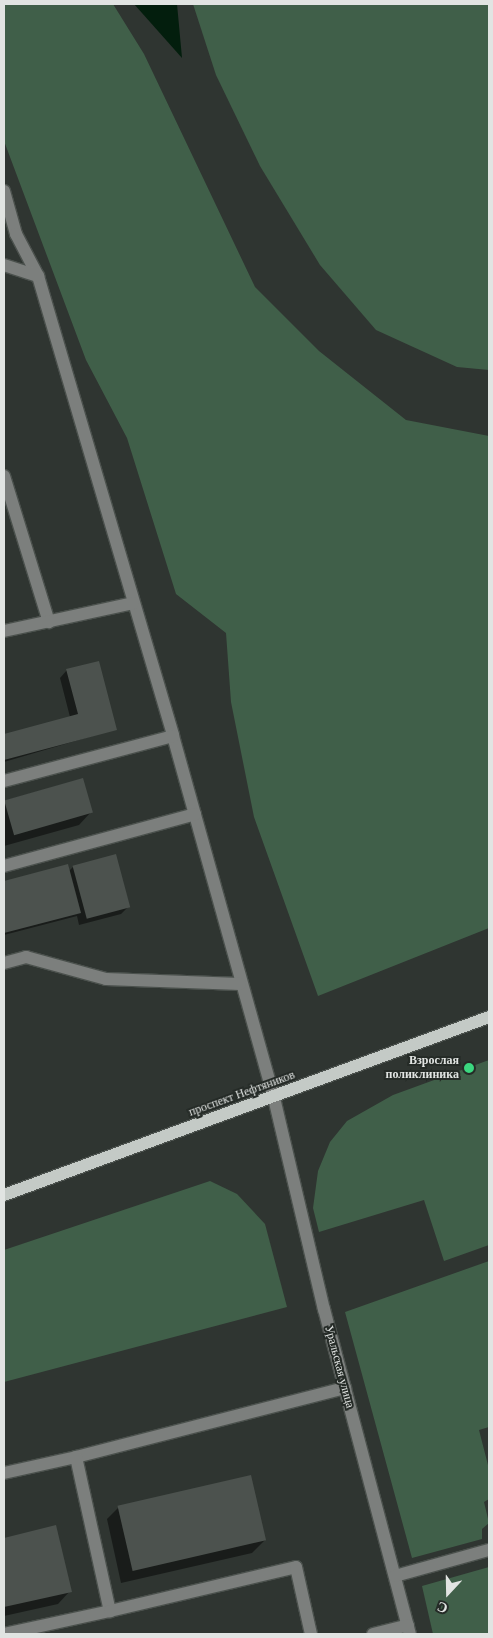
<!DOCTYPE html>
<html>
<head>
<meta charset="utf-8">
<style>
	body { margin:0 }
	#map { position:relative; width:493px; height:1638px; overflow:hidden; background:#2f3531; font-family:"Times New Roman",serif }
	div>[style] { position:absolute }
	.green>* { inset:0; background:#405f49 }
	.water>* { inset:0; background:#031e0d }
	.shadow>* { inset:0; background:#0007 }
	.building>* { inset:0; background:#4c524e; transform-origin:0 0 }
	.roads { filter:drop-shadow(1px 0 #4b514d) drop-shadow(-1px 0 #4b514d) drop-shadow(0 1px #4b514d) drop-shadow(0 -1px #4b514d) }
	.minor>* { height:12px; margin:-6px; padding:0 6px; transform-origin:6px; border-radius:6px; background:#7c7f7d }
	.major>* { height:12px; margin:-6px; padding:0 6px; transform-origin:6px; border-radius:6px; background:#c4cac6 }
	.dots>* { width:14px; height:14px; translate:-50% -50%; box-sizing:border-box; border:2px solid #252b27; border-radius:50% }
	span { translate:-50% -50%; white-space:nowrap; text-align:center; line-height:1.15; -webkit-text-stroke:4px #252b27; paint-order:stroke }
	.poi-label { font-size:12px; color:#e1e4e2; font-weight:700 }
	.right { translate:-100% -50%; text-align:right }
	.street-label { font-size:12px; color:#e1e4e2 }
	.frame { position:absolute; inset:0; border:5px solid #e1e4e2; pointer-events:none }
	.north { position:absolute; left:423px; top:1568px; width:50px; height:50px; -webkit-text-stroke:4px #252b27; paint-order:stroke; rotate:201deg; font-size:14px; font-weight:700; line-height:20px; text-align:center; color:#e1e4e2 }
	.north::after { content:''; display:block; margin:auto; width:18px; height:22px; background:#e1e4e2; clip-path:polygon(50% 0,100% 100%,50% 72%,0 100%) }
</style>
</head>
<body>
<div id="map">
	<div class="green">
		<div style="clip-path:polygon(4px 4px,113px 4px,144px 54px,255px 287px,319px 351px,406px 420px,489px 436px,489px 928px,318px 996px,254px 817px,231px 702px,226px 633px,176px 594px,127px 438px,86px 360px,4px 141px)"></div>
		<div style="clip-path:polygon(193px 4px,489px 4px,489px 370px,457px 367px,376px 330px,320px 265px,260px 166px,216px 75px)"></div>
		<div style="clip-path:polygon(489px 1060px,489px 1245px,444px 1261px,424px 1200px,319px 1232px,313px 1208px,318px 1171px,330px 1142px,347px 1121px,393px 1095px)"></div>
		<div style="clip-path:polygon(210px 1181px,237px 1194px,265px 1224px,287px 1307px,4px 1382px,4px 1250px)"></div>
		<div style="clip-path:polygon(489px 1261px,489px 1427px,479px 1430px,489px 1469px,489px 1499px,484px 1502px,489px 1523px,482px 1529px,482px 1539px,412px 1558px,345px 1312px)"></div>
		<div style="clip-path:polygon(489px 1567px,489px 1634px,433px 1634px,422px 1586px)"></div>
	</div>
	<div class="water">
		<div style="clip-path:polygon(134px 4px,177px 4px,182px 58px)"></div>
	</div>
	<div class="shadow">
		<div style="clip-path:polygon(67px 670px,116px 729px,4px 762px,4px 735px,70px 717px,60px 678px)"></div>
		<div style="clip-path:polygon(82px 779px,91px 812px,79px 825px,4px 846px,4px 801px)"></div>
		<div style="clip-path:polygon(68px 865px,69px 871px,73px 867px,128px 907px,121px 914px,79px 925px,77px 916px,4px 935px,4px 882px)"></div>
		<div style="clip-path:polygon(119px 1507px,265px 1540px,252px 1553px,121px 1583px,107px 1519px)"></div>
		<div style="clip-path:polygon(55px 1527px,70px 1591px,58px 1604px,4px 1616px,4px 1539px)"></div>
	</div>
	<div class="building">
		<div style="clip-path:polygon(99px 661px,117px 730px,4px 760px,4px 734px,78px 714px,66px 669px)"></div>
		<div style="left:83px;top:778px;width:36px;height:82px;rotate:74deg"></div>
		<div style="left:116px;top:854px;width:55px;height:45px;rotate:75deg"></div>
		<div style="clip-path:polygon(68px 864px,81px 913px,4px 933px,4px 881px)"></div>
		<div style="left:251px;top:1475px;width:67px;height:137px;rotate:77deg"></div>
		<div style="clip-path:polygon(56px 1525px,72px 1592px,4px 1607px,4px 1538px)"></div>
	</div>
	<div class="roads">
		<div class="minor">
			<div style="left:4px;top:191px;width:45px;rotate:74.4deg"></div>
			<div style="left:16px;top:234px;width:47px;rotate:62.4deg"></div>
			<div style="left:38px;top:276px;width:479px;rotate:73.6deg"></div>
			<div style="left:173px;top:736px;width:376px;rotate:74.4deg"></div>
			<div style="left:274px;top:1098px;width:217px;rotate:76.7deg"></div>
			<div style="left:324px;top:1309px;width:336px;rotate:75.2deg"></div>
			<div style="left:4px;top:265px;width:36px;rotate:18deg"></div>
			<div style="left:4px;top:476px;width:153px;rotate:72.9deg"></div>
			<div style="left:4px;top:631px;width:132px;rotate:-12.2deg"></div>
			<div style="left:4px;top:781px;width:175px;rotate:-14.9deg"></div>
			<div style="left:4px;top:866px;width:198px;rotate:-15.2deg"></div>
			<div style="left:4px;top:963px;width:23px;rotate:-15deg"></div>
			<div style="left:26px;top:957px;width:83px;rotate:15.4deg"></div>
			<div style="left:106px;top:979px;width:134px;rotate:2.1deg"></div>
			<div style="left:76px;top:1457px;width:278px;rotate:-14.4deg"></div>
			<div style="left:4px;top:1473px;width:74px;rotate:-12.5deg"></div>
			<div style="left:76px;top:1457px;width:158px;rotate:77.6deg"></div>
			<div style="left:110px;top:1611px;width:108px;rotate:167.8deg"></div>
			<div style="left:395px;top:1576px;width:98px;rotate:-15.5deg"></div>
			<div style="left:110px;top:1611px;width:191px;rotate:-13.3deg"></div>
			<div style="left:296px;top:1567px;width:69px;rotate:77.4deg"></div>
			<div style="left:373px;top:1634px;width:36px;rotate:-14deg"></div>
		</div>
		<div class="major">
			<div style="left:4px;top:1195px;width:517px;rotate:-20.15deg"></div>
		</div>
	</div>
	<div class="dots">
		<div style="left:469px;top:1068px;background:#3bd77f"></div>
	</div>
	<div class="poi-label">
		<span class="right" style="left:459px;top:1068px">Взрослая<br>поликлиника</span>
	</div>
	<div class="street-label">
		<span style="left:242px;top:1094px;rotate:-20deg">проспект Нефтяников</span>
		<span style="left:339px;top:1367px;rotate:75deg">Уральская улица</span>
	</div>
	<div class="frame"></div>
	<div class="north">С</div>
</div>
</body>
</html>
